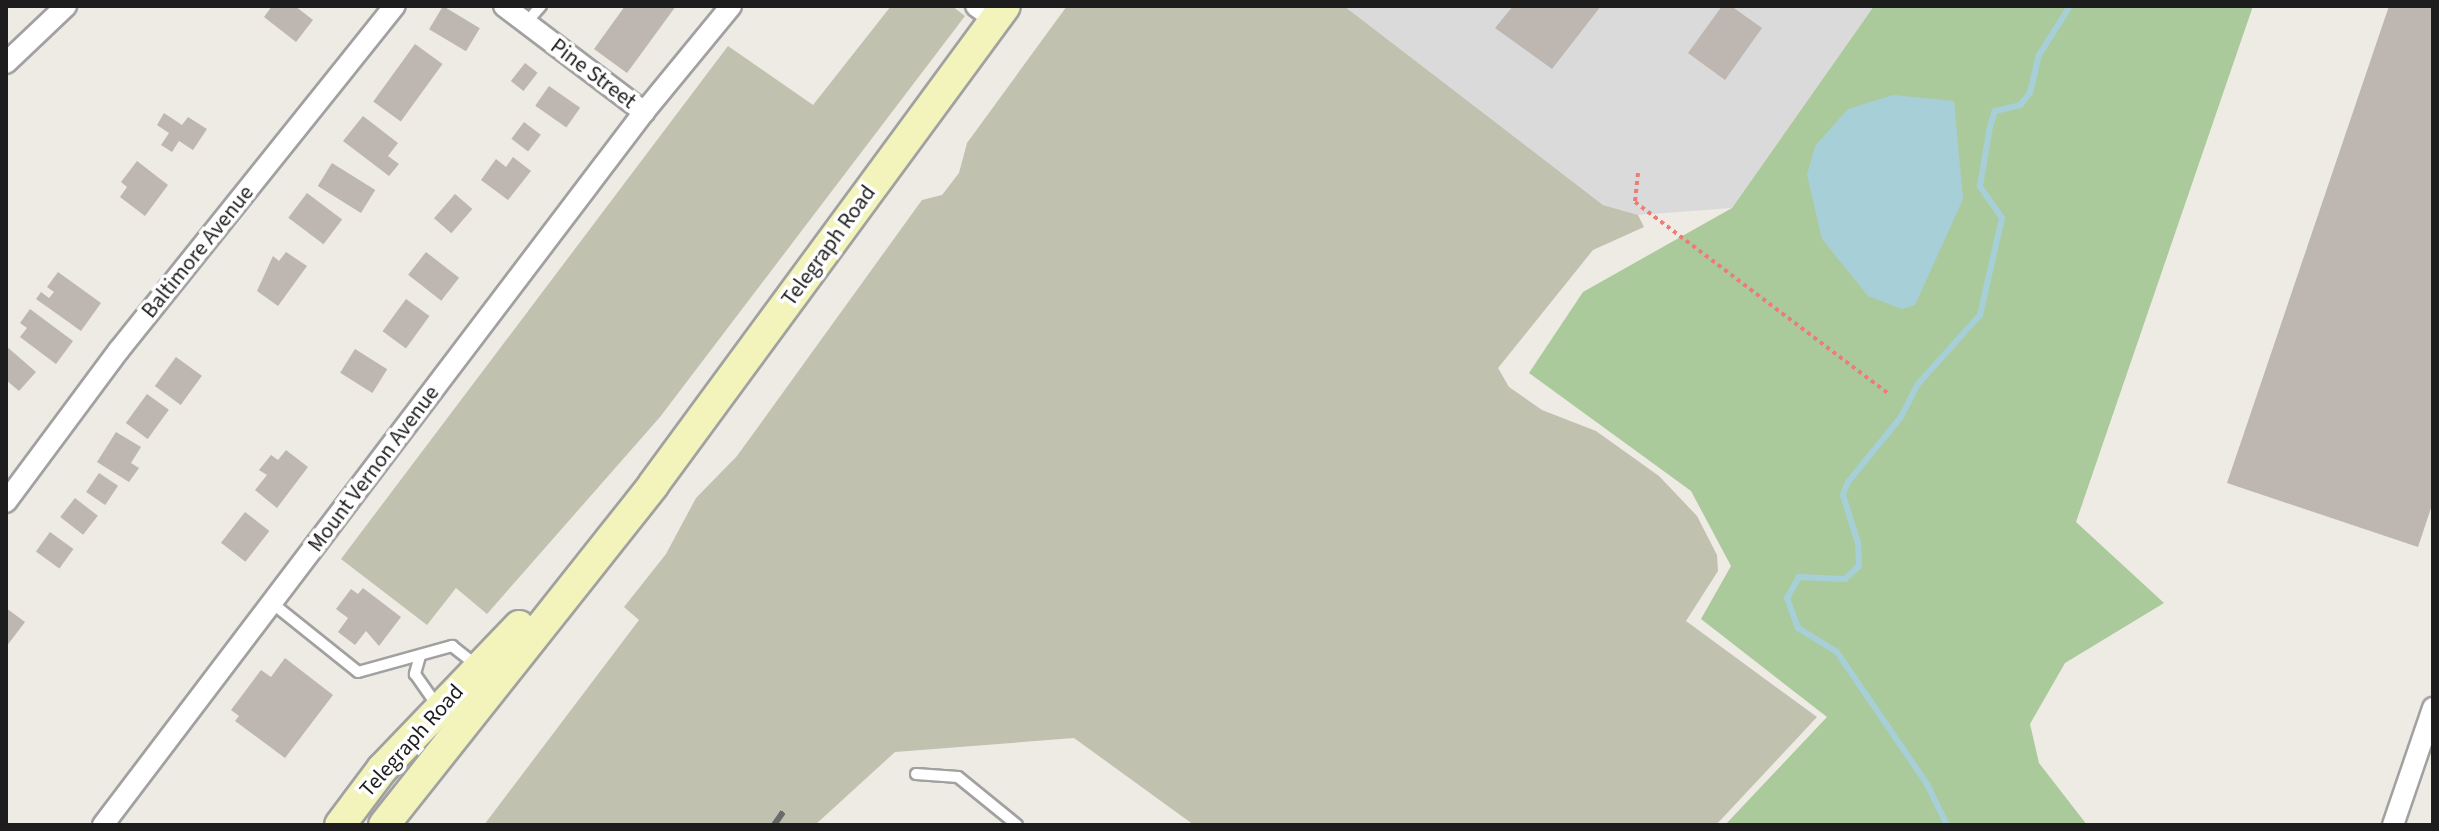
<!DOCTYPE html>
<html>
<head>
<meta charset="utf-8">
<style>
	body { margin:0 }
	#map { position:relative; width:2439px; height:831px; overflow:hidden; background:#eeeae4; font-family:"Source Sans 3",sans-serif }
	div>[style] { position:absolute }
	.residential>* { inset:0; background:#dbdada }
	.construction>* { inset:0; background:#c1c1b0 }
	.forest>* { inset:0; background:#abca9c }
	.water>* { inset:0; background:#a7cfd8 }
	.stream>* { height:6px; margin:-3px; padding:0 3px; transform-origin:3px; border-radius:3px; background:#a7cfd8 }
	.building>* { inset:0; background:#beb6b1; transform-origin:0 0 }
	.path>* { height:4px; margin-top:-2px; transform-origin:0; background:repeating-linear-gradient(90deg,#ee7c74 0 4px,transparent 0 8px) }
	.roads { filter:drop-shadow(2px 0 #a1a1a1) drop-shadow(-2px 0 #a1a1a1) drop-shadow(0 2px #a1a1a1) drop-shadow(0 -2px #a1a1a1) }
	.lane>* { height:10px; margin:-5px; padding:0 5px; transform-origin:5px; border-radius:5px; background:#fff }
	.street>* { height:20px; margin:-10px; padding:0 10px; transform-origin:10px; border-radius:10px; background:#fff }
	.secondary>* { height:30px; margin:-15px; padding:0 15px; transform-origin:15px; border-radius:15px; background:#f3f4bb }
	.rail>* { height:6px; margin-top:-3px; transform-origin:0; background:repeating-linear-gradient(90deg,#6b6b6b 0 16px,transparent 0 32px) }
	span { translate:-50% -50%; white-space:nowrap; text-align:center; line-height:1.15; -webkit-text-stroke:7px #fff; paint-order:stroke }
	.street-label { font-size:22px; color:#1d1d1d }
	.frame { position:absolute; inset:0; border:8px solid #1d1d1d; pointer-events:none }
</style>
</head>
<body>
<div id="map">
	<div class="residential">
		<div style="clip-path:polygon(1344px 6px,1874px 6px,1732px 208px,1638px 215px,1603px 205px)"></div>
	</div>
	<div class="construction">
		<div style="clip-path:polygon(891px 6px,952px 6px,965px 16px,660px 417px,487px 614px,456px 588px,427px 625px,341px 559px,728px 46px,813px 105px)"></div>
		<div style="clip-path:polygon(1067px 6px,1344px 6px,1603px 205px,1638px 215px,1644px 227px,1593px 250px,1498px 368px,1509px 387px,1542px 410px,1596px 431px,1659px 476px,1697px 516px,1717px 555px,1718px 571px,1686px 621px,1817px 717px,1716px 825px,1194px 825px,1074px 738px,895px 752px,815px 825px,484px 825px,639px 620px,624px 607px,666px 554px,696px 498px,737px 456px,922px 200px,942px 195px,959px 173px,967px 143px)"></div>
	</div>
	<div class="forest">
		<div style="clip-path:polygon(1874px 6px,2253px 6px,2076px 522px,2164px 603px,2065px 663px,2030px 724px,2039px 763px,2087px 825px,1725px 825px,1827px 717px,1701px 619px,1731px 566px,1691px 491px,1529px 373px,1583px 292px,1732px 208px)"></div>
	</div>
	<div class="water">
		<div style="clip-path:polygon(1893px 95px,1954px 101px,1963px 199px,1915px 305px,1902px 309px,1868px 296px,1822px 239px,1807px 175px,1815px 146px,1848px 109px)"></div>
	</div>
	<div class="stream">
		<div style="left:1947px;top:825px;width:46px;rotate:-116deg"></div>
		<div style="left:1927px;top:784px;width:160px;rotate:-124.3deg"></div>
		<div style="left:1837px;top:652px;width:46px;rotate:-148.4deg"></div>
		<div style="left:1798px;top:628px;width:32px;rotate:-110deg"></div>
		<div style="left:1787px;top:598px;width:24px;rotate:-60deg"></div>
		<div style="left:1799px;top:577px;width:46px;rotate:2.5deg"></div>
		<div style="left:1845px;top:579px;width:19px;rotate:-43deg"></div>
		<div style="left:1859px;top:566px;width:23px;rotate:-92deg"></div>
		<div style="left:1858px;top:543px;width:50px;rotate:-107.4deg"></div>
		<div style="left:1843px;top:495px;width:14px;rotate:-69deg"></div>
		<div style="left:1848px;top:482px;width:84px;rotate:-50.8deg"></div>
		<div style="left:1901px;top:417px;width:37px;rotate:-63deg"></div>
		<div style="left:1918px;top:384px;width:93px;rotate:-48.1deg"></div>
		<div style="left:1980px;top:315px;width:99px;rotate:-77.2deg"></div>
		<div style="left:2002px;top:218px;width:39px;rotate:-125deg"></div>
		<div style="left:1980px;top:186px;width:61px;rotate:-80.5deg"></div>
		<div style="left:1990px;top:126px;width:16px;rotate:-72deg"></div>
		<div style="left:1995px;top:111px;width:26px;rotate:-13deg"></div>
		<div style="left:2020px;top:105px;width:16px;rotate:-50deg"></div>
		<div style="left:2030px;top:93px;width:39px;rotate:-77deg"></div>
		<div style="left:2039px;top:55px;width:58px;rotate:-57.7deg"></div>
	</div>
	<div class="building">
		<div style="clip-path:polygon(272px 6px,295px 6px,313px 20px,296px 42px,264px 17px)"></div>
		<div style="left:443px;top:6px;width:43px;height:27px;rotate:31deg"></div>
		<div style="clip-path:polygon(625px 6px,676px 6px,627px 73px,594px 49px)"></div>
		<div style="clip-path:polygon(1513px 6px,1601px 6px,1552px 69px,1495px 28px)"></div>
		<div style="clip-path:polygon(1722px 6px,1731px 6px,1762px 28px,1725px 80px,1688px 53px)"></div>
		<div style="clip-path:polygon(2389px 6px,2433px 6px,2433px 502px,2418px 547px,2227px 483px)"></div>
		<div style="left:415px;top:44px;width:34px;height:71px;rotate:36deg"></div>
		<div style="left:525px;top:63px;width:16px;height:23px;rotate:38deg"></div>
		<div style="left:549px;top:86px;width:38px;height:24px;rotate:35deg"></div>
		<div style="clip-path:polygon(164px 113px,182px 125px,188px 117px,207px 129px,193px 150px,179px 141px,172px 152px,161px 145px,169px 133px,157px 125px)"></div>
		<div style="clip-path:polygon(363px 116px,398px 143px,388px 156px,399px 164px,389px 176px,343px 141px)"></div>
		<div style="left:524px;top:122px;width:21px;height:21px;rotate:37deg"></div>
		<div style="clip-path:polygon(513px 157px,531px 171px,508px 200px,481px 180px,496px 159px,506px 167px)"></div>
		<div style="clip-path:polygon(137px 161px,168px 185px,145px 216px,120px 197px,127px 187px,121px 182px)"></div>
		<div style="left:332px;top:163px;width:51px;height:27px;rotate:32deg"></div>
		<div style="left:307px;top:193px;width:44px;height:31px;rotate:37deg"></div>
		<div style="left:455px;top:194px;width:23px;height:32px;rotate:41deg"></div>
		<div style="clip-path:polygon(286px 252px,307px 266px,278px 306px,257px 291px,273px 256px,279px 261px)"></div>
		<div style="left:426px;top:252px;width:42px;height:29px;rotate:38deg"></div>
		<div style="clip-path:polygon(58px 272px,101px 303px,81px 331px,36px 299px,41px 292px,49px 298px,54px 292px,47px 287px)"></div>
		<div style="left:406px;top:299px;width:29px;height:40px;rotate:36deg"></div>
		<div style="clip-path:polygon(30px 309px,73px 341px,56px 364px,20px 337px,27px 328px,20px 323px)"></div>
		<div style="clip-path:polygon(6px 346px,36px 372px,19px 391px,6px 380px)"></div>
		<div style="left:355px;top:349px;width:38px;height:28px;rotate:32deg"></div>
		<div style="left:176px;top:357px;width:32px;height:36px;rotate:36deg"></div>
		<div style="left:147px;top:394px;width:27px;height:36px;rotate:36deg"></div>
		<div style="clip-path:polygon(116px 432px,141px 447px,131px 463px,139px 468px,129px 482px,97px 462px)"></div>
		<div style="clip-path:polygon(286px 450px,308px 467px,277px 508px,255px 490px,267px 475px,259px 470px,271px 455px,278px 460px)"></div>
		<div style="left:99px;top:473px;width:23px;height:23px;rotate:34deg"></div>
		<div style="left:75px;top:498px;width:29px;height:24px;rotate:38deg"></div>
		<div style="left:245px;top:512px;width:31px;height:39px;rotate:38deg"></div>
		<div style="left:50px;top:532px;width:29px;height:24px;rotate:36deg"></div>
		<div style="clip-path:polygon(363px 588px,401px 617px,379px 646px,366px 631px,355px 645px,338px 632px,348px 618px,336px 609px,351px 589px,358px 594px)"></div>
		<div style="clip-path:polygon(6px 608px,25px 622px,6px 647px)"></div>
		<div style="clip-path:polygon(285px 658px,333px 695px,285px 758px,235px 721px,239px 716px,231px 710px,261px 670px,271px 677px)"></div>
	</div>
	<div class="path">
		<div style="left:1638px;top:173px;width:29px;rotate:96deg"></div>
		<div style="left:1635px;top:202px;width:320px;rotate:37.1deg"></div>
	</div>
	<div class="roads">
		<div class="lane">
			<div style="left:526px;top:23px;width:23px;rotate:-49deg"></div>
			<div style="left:272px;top:603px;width:110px;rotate:38.7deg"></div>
			<div style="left:358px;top:672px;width:98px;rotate:-15.5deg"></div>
			<div style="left:452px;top:646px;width:33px;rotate:38deg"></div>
			<div style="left:420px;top:656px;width:19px;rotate:106deg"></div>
			<div style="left:415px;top:674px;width:39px;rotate:55deg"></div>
			<div style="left:916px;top:774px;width:42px;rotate:4.1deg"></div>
			<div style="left:958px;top:777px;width:76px;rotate:39.1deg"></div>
		</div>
		<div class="street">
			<div style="left:504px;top:6px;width:176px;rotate:37.1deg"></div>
			<div style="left:976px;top:6px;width:24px;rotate:36deg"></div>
			<div style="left:6px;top:63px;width:83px;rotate:-43.5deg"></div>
			<div style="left:6px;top:502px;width:189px;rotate:-53.4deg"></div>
			<div style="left:119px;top:350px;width:441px;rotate:-51.3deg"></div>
			<div style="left:103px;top:825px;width:895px;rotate:-52.81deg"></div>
			<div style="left:644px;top:112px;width:137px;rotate:-50.6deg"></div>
			<div style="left:2393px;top:825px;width:124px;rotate:-71.1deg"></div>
		</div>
		<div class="secondary">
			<div style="left:340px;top:825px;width:70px;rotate:-53.1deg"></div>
			<div style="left:382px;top:769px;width:198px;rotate:-46.2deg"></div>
			<div style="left:384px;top:825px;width:434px;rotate:-51.6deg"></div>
			<div style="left:653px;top:485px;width:594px;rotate:-53.69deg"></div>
		</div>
	</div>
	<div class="rail">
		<div style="left:774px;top:825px;width:21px;rotate:-55deg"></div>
	</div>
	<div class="street-label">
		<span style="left:593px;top:74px;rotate:37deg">Pine Street</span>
		<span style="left:829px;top:246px;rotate:-54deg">Telegraph Road</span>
		<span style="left:198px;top:252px;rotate:-51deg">Baltimore Avenue</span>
		<span style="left:374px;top:469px;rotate:-53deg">Mount Vernon Avenue</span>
		<span style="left:412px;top:741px;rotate:-48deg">Telegraph Road</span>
	</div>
	<div class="frame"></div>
</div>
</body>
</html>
